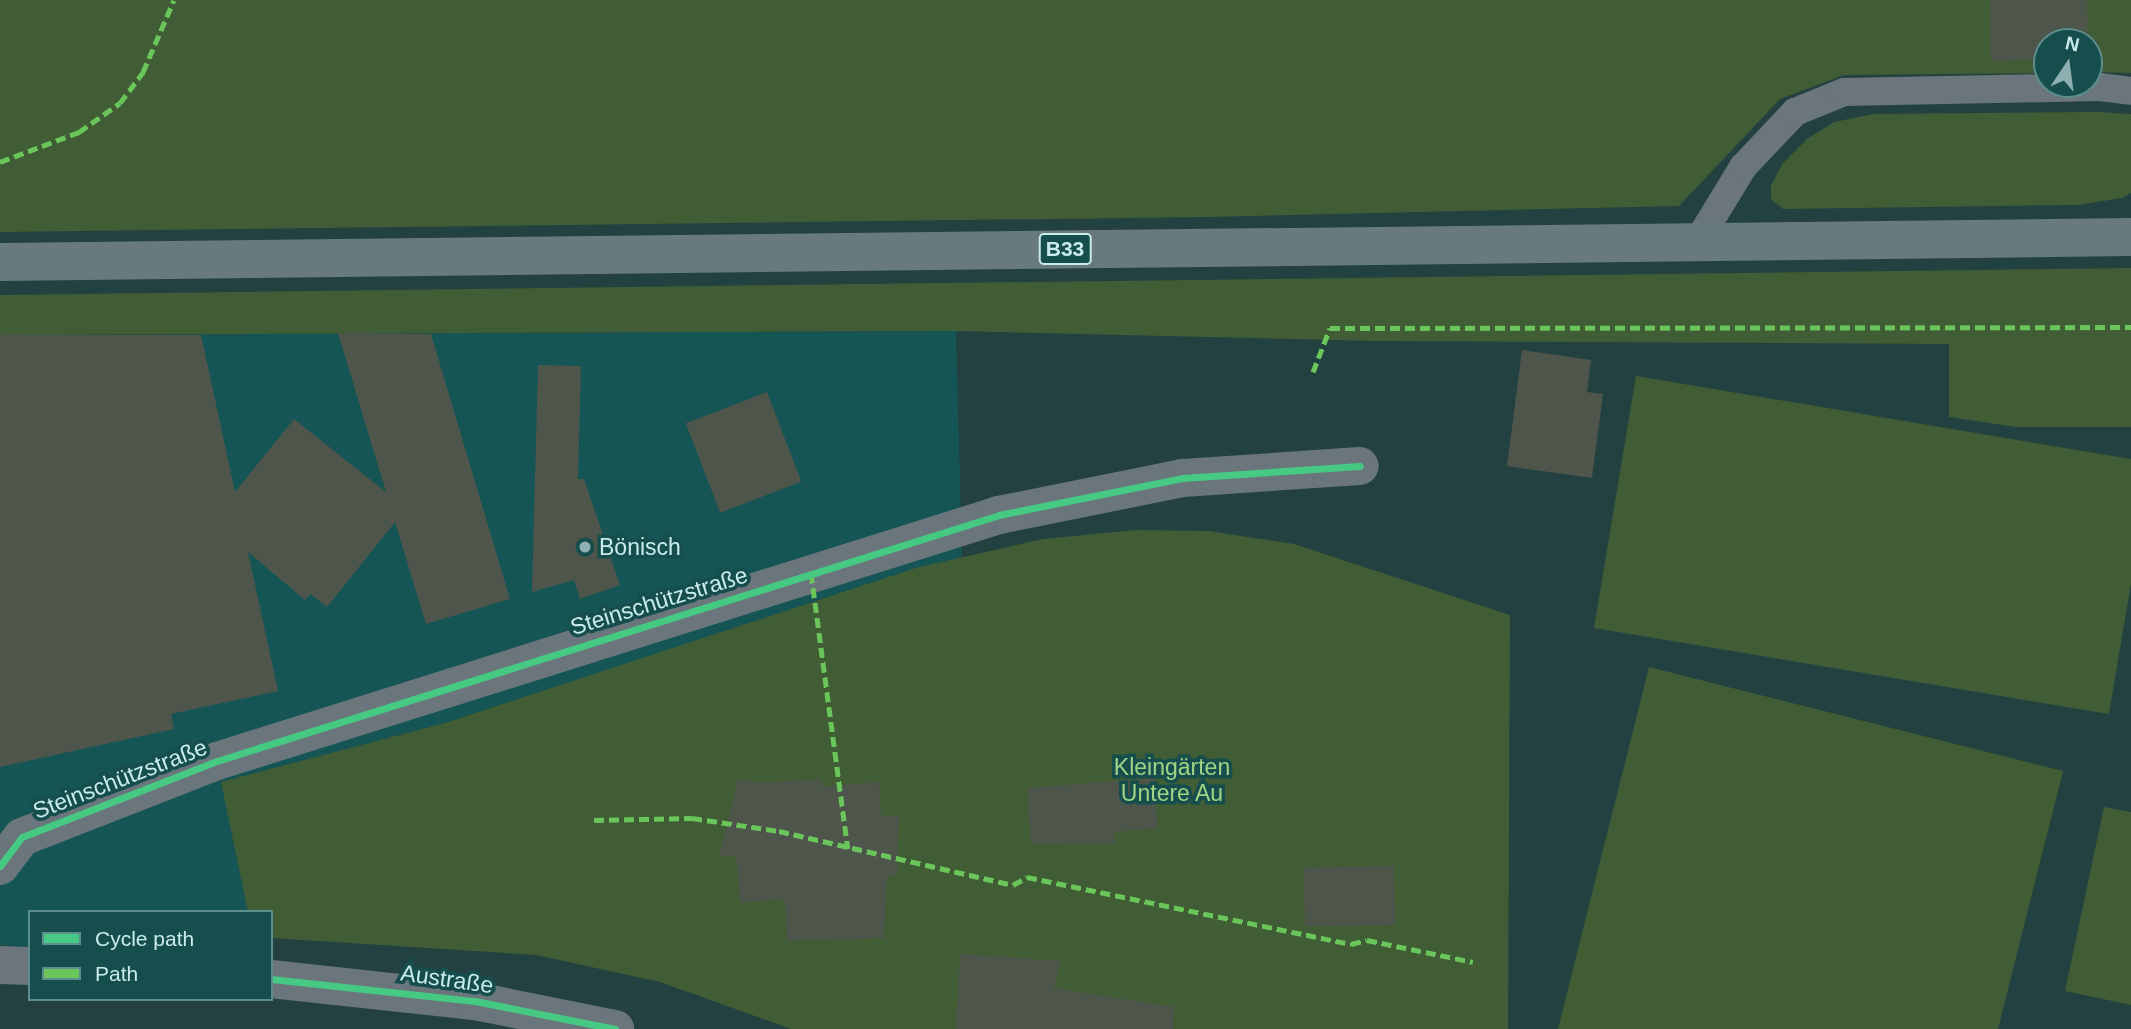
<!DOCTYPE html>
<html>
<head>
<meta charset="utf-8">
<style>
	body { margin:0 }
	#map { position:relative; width:2131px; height:1029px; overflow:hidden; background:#234141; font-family:Helvetica,sans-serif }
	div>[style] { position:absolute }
	.built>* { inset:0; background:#155555 }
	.green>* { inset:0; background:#405d35 }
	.building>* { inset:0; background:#4e564c; transform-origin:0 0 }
	.lane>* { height:28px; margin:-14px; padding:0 14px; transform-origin:14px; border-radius:14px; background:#6a767b }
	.street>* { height:38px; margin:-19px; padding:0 19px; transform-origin:19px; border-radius:19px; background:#6a767b }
	.highway>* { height:38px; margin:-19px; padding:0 19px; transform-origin:19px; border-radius:19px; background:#697a7e }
	.quiet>* { height:5px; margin-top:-2.5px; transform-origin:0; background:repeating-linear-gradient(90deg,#6ac65a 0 10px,transparent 0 15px) }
	.cycleway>* { height:7px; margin:-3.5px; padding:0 3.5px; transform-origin:3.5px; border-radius:3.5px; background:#46c982 }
	.dots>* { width:19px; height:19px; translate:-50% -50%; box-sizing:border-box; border:4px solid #164e4e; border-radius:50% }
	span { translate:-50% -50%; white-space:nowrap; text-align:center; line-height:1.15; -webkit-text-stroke:7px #164e4e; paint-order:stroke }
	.shield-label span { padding:2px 5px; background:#164e4e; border:2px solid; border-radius:5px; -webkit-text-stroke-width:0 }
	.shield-label { font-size:21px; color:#c9ebeb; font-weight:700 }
	.poi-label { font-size:23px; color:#c9ebeb }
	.left { translate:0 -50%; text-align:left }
	.street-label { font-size:23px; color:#c9ebeb }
	.park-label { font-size:23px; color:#a1d384 }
	.legend { position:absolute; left:28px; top:910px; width:245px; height:91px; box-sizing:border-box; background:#164e4e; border:2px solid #5e8d8d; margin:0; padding:9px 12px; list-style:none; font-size:21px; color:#c9ebeb }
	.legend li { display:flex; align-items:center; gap:14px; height:35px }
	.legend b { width:35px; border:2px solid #5e8d8d }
	.north { position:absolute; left:2033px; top:28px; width:70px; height:70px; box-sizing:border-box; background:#164e4e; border:2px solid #5e8d8d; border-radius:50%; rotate:13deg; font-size:19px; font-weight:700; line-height:28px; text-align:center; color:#c9ebeb }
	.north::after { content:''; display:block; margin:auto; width:24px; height:32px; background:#8fb0b0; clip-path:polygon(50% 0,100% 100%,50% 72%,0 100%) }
</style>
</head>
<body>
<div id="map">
	<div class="built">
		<div style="clip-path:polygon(956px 331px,962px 557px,445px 723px,222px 782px,248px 912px,30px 912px,30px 947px,0 945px,0 335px)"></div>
	</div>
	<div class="green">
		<div style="clip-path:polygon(0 0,2131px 0,2131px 73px,2089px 72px,2089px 42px,2047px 42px,2047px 73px,1844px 75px,1780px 99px,1679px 206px,1208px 217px,0 232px)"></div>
		<div style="clip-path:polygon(2098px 112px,2131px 114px,2131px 193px,2122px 198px,2078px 205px,1783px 209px,1771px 199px,1771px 185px,1783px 163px,1807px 139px,1834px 122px,1874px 114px)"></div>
		<div style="clip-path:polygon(2131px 268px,2131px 427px,2016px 427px,1949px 417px,1949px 344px,1378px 341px,956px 331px,0 335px,0 295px)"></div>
		<div style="clip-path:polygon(1636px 376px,2131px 459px,2131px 583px,2109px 714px,1594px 628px)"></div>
		<div style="clip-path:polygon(1136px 530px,1209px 531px,1294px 544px,1510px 615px,1508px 1029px,791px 1029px,660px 982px,536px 955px,271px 938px,271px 912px,248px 912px,221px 782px,445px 723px,919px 567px,1043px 539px)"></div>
		<div style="clip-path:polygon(1649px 667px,2063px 771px,1998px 1029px,1558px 1029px)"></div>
		<div style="clip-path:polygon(2104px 807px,2131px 812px,2131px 1005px,2065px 991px)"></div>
	</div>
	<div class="building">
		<div style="clip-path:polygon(1990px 0,2087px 0,2088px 42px,2047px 42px,2047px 60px,1991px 61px)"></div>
		<div style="clip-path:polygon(338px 333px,431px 334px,510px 599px,426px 624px,395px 522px,327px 607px,311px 594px,305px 600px,248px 552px,278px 691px,171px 714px,174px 729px,0 767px,0 335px,201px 335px,235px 492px,294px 419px,386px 492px)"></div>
		<div style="clip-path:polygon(1522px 350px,1591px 360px,1587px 392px,1603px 394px,1592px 478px,1507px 466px)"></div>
		<div style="clip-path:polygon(538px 365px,581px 366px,578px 479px,584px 479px,620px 585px,580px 599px,574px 580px,532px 592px)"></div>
		<div style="left:767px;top:392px;width:96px;height:87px;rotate:69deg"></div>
		<div style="clip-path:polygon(1154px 778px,1158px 828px,1114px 832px,1115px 843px,1031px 844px,1027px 788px)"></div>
		<div style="clip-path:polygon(738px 779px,757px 783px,822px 779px,822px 787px,879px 782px,881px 816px,899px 815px,897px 877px,887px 876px,884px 938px,787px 941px,785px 899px,740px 903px,736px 855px,719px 857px)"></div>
		<div style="left:1394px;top:866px;width:59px;height:90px;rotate:89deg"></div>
		<div style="clip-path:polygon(960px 954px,1060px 961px,1054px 988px,1174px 1007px,1173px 1029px,956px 1029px)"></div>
	</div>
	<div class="lane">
		<div style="left:1698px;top:241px;width:87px;rotate:-58.7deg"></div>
		<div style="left:1743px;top:167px;width:76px;rotate:-46.6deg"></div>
		<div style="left:1795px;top:112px;width:53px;rotate:-22.2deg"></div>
		<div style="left:1844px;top:92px;width:256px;rotate:-1.1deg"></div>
		<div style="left:2100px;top:87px;width:31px;rotate:7deg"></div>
	</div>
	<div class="street">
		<div style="left:0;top:866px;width:36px;rotate:-53deg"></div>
		<div style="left:22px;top:837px;width:209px;rotate:-21.3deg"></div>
		<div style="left:217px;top:761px;width:820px;rotate:-17.46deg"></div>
		<div style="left:999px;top:515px;width:188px;rotate:-11.4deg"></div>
		<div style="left:1183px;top:478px;width:177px;rotate:-3.9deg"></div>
		<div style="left:0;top:965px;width:30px;rotate:2deg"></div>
		<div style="left:271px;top:979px;width:205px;rotate:6.2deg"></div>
		<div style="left:475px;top:1001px;width:143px;rotate:11.3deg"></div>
	</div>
	<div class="highway">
		<div style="left:0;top:262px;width:2131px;rotate:-0.67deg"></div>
	</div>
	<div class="quiet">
		<div style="left:0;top:162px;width:85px;rotate:-20.8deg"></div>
		<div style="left:79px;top:132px;width:50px;rotate:-35.3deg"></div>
		<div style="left:120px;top:103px;width:39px;rotate:-53deg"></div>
		<div style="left:143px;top:72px;width:78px;rotate:-66.7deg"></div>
		<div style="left:1313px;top:372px;width:47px;rotate:-68.9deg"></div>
		<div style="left:1330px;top:328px;width:801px;rotate:-0.07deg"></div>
		<div style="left:811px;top:573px;width:278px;rotate:82.4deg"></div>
		<div style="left:594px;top:820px;width:98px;rotate:-1.2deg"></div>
		<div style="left:692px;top:818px;width:88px;rotate:8.5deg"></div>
		<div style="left:779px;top:831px;width:240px;rotate:13deg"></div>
		<div style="left:1013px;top:885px;width:16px;rotate:-30deg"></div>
		<div style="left:1027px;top:877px;width:331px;rotate:11.7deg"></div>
		<div style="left:1351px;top:944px;width:16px;rotate:-14deg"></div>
		<div style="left:1367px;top:940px;width:108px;rotate:11.7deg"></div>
	</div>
	<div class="cycleway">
		<div style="left:0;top:866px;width:36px;rotate:-53deg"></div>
		<div style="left:22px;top:837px;width:209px;rotate:-21.3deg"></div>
		<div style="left:217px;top:761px;width:820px;rotate:-17.46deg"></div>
		<div style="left:999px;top:515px;width:188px;rotate:-11.4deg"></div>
		<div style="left:1183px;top:478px;width:177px;rotate:-3.9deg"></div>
		<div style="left:271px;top:979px;width:205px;rotate:6.2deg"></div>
		<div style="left:475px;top:1001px;width:143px;rotate:11.3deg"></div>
	</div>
	<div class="dots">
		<div style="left:585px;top:547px;background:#8fb0b0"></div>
	</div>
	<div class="shield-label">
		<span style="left:1065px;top:249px">B33</span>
	</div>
	<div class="poi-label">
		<span class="left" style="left:599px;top:547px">Bönisch</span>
	</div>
	<div class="street-label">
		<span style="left:659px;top:601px;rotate:-17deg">Steinschützstraße</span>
		<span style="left:120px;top:779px;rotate:-21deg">Steinschützstraße</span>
		<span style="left:447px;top:979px;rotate:8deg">Austraße</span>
	</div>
	<div class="park-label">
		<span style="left:1172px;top:780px">Kleingärten<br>Untere Au</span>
	</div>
	<ul class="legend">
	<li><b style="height:9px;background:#46c982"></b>Cycle path</li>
	<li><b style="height:9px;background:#6ac65a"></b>Path</li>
	</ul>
	<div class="north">N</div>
</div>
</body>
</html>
